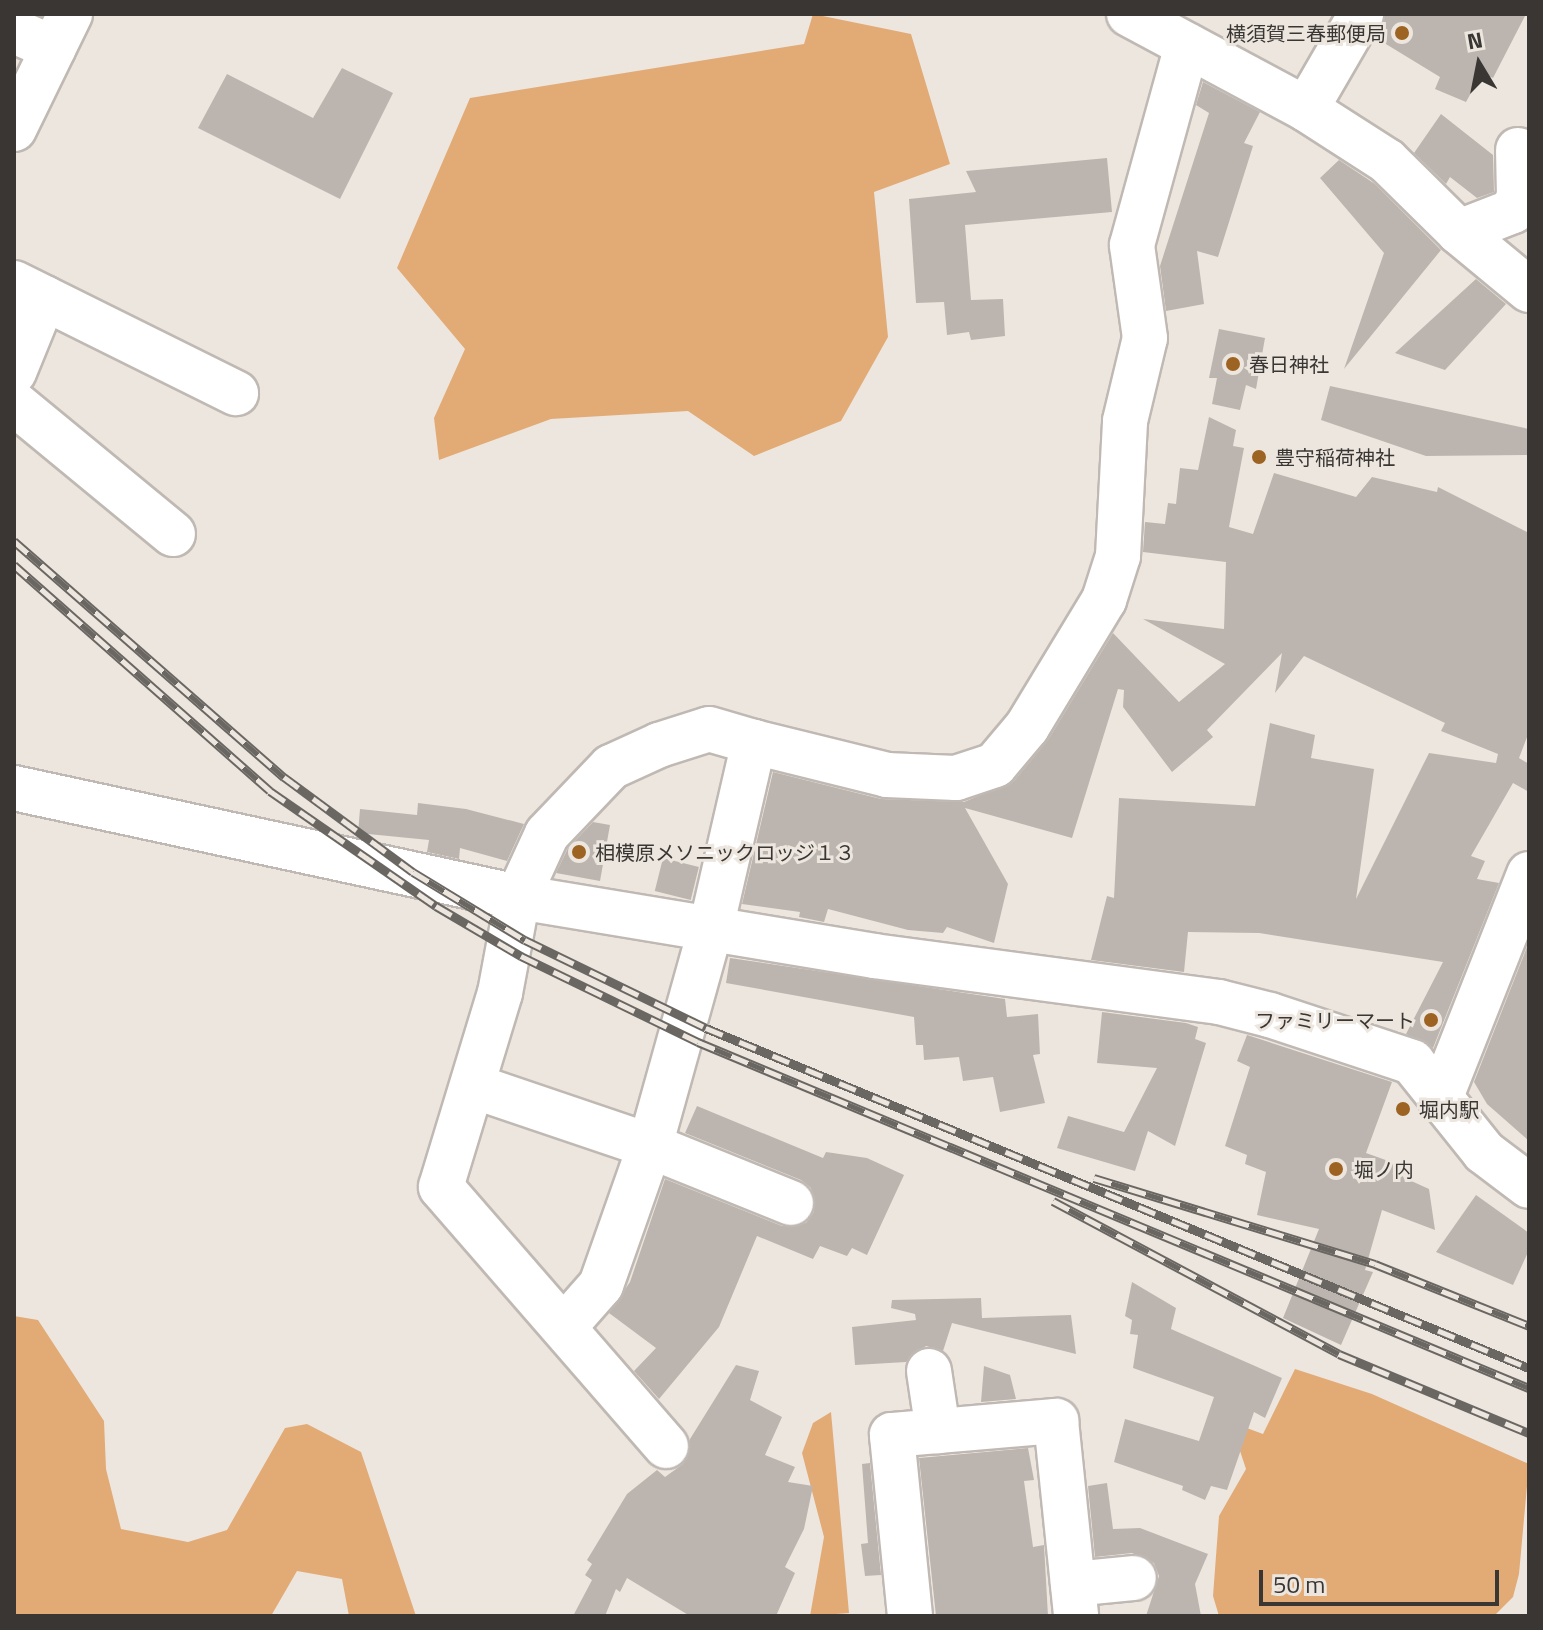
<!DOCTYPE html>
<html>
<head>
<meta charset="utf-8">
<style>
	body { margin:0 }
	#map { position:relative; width:1543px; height:1630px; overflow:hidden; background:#ede6df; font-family:"Titillium Web","Noto Sans JP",sans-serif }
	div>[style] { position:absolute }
	.forest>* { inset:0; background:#e2ab76 }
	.building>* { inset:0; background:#bcb5af; transform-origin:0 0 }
	.roads { filter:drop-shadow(2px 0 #c0b9b3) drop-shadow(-2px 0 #c0b9b3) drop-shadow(0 2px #c0b9b3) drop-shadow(0 -2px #c0b9b3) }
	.minor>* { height:44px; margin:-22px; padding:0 22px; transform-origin:22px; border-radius:22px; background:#fff }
	.rail>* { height:9px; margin-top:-4.5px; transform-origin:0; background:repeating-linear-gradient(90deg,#ede6df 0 18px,#6a6662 0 36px); box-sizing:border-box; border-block:2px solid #6a6662 }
	.dots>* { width:22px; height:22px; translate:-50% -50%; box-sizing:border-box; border:4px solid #ede6df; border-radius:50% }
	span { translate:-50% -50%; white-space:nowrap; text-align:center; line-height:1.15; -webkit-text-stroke:6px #ede6df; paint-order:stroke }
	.poi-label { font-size:20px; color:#393633 }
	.right { translate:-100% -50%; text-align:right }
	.left { translate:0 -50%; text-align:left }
	.frame { position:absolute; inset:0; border:16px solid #393633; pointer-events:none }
	.north { position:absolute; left:1439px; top:24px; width:80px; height:80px; -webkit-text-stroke:6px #ede6df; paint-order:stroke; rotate:350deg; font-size:22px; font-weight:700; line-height:32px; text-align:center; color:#393633 }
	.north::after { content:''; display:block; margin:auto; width:28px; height:36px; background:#393633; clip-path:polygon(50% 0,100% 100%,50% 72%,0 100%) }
	.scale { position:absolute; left:1259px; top:1570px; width:240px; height:36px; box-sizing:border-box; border:4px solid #393633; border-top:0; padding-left:10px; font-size:24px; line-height:28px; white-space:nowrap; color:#393633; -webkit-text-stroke:6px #ede6df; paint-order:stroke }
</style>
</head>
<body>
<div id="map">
	<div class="forest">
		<div style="clip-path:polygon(813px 14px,911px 34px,950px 164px,874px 192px,888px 337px,841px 421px,754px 456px,688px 411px,551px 419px,439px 460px,434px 418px,465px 349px,397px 268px,470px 98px,804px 44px)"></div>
		<div style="clip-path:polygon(14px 1316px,38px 1320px,104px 1421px,106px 1469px,121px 1529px,188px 1542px,227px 1530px,285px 1428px,307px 1424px,361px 1452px,416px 1616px,349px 1616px,342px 1579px,297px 1571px,271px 1616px,14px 1616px)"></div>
		<div style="clip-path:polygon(1295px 1369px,1372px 1394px,1529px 1464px,1519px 1574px,1513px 1597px,1494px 1616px,1219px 1616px,1213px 1596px,1219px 1516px,1246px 1469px,1236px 1439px,1244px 1427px,1263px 1434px)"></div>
		<div style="clip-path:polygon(831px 1412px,849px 1613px,810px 1616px,824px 1537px,802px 1453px,813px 1423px)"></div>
	</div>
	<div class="building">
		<div style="clip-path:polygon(1386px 14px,1526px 14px,1493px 78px,1482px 73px,1466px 102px,1435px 89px,1440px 77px,1376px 38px)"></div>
		<div style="clip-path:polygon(342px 68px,393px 93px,340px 199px,198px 128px,227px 74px,313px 118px)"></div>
		<div style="clip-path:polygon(1203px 82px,1260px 112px,1244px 143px,1253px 146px,1218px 257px,1197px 251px,1204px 304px,1166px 311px,1160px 266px,1209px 113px,1196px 105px)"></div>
		<div style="clip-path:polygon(1441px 114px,1493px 155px,1494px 192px,1477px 198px,1450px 177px,1446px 184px,1414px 153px)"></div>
		<div style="clip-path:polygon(1107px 158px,1112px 212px,965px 225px,971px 300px,1003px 299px,1005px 336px,971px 340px,969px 332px,947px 335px,944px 302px,916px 303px,909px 199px,976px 192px,966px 171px)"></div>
		<div style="clip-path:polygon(1339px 160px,1375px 184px,1441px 250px,1344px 369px,1384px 253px,1320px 178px)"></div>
		<div style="clip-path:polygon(1476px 279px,1506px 304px,1445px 370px,1395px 353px)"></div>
		<div style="clip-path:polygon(1219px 329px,1265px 338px,1256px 389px,1246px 385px,1240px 410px,1212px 404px,1217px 378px,1209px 378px)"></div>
		<div style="clip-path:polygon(1330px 386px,1529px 429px,1529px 455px,1426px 456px,1321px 420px)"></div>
		<div style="clip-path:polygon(1209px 417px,1236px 430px,1233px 446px,1244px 448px,1229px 527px,1253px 534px,1274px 473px,1356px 497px,1372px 477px,1437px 492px,1438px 487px,1529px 533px,1529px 732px,1519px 758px,1529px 764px,1529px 792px,1513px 783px,1471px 856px,1485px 861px,1477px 879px,1499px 883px,1433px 1048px,1406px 1034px,1443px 962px,1259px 933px,1188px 932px,1184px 972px,1091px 960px,1107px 896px,1114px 898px,1119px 798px,1255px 806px,1270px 723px,1315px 735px,1311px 758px,1374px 769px,1356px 899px,1429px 753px,1496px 763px,1498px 754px,1441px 731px,1445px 723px,1304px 656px,1275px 693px,1282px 653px,1207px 730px,1213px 737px,1172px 772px,1123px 707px,1124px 690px,1118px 689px,1072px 838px,965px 808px,1008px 884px,994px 943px,947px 927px,943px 933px,908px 930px,828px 909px,824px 922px,799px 917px,800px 912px,742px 904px,773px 772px,881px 799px,964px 802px,1014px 781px,1048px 740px,1113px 633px,1179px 702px,1225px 664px,1143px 619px,1224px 629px,1226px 562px,1143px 552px,1145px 522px,1165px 524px,1168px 503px,1176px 504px,1180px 468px,1198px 470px)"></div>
		<div style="clip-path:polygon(418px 803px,466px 809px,524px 824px,507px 861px,460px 848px,459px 859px,427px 852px,429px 840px,358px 833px,360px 809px,417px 815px)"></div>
		<div style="clip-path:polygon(593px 822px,610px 825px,600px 881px,556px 873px,568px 848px)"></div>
		<div style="left:663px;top:858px;width:37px;height:34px;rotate:14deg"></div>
		<div style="clip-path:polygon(1529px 942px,1529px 1141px,1487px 1104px,1474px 1082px)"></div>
		<div style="clip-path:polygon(730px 958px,1005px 999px,1007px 1017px,1038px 1014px,1040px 1054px,1033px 1055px,1045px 1103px,1000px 1112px,993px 1077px,963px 1081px,959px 1057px,924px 1060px,923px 1045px,916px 1045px,914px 1017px,726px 983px)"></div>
		<div style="clip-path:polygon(1102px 1012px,1186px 1023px,1198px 1027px,1195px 1039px,1206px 1043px,1175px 1146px,1148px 1131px,1135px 1171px,1057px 1148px,1068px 1116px,1124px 1132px,1157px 1068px,1097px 1063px)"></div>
		<div style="clip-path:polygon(1247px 1035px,1392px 1082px,1366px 1153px,1411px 1169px,1407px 1179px,1429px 1189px,1435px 1230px,1382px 1210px,1365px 1270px,1373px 1272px,1341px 1345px,1283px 1318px,1319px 1229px,1257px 1215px,1266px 1172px,1245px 1164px,1247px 1155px,1225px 1146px,1250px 1067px,1237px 1061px)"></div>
		<div style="clip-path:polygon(697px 1106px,823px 1158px,826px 1152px,867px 1158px,904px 1175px,867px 1255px,852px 1248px,847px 1256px,820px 1246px,813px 1259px,757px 1236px,719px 1327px,659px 1399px,634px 1371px,656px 1348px,609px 1313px,630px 1282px,665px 1179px,782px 1226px,806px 1223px,814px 1212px,811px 1188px,801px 1180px,685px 1133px)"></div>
		<div style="clip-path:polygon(1476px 1195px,1529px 1233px,1529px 1250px,1513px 1285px,1436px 1252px)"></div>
		<div style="clip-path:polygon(1132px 1282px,1176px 1308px,1171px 1329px,1282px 1378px,1265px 1418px,1254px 1412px,1227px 1490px,1211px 1486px,1205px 1500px,1182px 1490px,1183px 1486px,1114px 1462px,1125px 1419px,1199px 1441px,1214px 1397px,1133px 1368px,1138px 1335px,1130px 1334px,1132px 1320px,1125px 1316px)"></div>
		<div style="clip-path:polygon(981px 1298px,982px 1318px,1071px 1315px,1076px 1354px,952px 1323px,943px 1351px,926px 1346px,906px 1362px,855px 1365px,852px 1327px,916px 1320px,915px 1314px,891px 1308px,892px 1300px)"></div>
		<div style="clip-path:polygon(736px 1365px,759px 1371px,750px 1400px,782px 1417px,765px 1455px,795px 1467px,788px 1482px,813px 1486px,804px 1529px,785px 1567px,795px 1573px,776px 1616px,690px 1616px,627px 1578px,620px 1592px,616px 1589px,605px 1616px,573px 1616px,592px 1580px,585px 1575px,592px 1564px,587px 1560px,627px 1494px,657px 1470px,665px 1477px,683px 1464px,690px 1439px)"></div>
		<div style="clip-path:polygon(984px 1366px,1010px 1375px,1016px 1399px,981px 1402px)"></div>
		<div style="clip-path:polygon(1028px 1448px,1034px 1480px,1024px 1481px,1033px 1547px,1044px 1545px,1048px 1616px,936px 1616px,919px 1458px)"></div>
		<div style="clip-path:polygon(870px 1463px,881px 1575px,865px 1576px,861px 1544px,868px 1543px,862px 1464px)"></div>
		<div style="clip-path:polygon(1107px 1483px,1113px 1529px,1140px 1528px,1208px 1554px,1195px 1584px,1201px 1616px,1146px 1616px,1159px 1576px,1154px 1563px,1132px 1553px,1095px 1557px,1088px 1486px)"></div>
	</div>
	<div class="roads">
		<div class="minor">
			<div style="left:1129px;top:14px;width:201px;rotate:28.2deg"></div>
			<div style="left:1306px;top:109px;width:96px;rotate:32.7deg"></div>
			<div style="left:1387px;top:161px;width:101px;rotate:44.6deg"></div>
			<div style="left:1459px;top:232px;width:91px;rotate:39.6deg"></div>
			<div style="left:14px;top:31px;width:43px;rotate:23.6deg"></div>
			<div style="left:1306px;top:109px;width:110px;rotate:-59.9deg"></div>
			<div style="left:14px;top:129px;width:128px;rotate:-64deg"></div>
			<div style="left:1459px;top:232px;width:58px;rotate:-21.3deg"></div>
			<div style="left:1513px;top:211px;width:16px;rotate:-68deg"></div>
			<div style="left:1519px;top:196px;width:46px;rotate:-91.2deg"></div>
			<div style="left:14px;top:283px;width:248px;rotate:26.4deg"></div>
			<div style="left:14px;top:372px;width:80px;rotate:-67.9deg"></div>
			<div style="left:14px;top:403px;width:206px;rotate:39.5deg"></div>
			<div style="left:14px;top:788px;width:516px;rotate:12.2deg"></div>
			<div style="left:518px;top:897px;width:361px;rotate:9.4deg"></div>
			<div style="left:874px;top:956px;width:348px;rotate:7.6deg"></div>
			<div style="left:1219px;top:1002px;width:53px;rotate:14.3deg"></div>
			<div style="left:1270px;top:1015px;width:150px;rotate:18.3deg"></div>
			<div style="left:1412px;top:1062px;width:115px;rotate:51.3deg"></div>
			<div style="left:1484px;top:1152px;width:56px;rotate:37.1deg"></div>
			<div style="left:473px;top:1086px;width:187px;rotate:18.7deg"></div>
			<div style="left:650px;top:1146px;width:152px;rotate:22deg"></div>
			<div style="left:1440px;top:1099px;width:242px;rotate:-68.4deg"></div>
			<div style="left:564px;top:1327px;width:56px;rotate:-48.6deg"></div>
			<div style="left:601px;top:1285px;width:147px;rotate:-70.6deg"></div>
			<div style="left:650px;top:1146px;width:226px;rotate:-74.4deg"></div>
			<div style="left:711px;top:928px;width:191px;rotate:-77deg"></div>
			<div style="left:754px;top:742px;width:137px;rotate:13.9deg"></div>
			<div style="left:887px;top:775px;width:69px;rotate:2.5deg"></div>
			<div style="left:956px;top:778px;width:41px;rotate:-18.4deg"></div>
			<div style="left:995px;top:765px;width:50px;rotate:-49.9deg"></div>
			<div style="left:1027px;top:727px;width:149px;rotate:-58.8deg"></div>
			<div style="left:1104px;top:600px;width:46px;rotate:-72.3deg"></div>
			<div style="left:1118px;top:556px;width:135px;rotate:-87deg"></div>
			<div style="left:1125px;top:421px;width:85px;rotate:-76.5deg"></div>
			<div style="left:1145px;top:338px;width:94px;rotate:-98deg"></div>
			<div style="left:1132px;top:245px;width:207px;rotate:-74.6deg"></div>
			<div style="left:929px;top:1371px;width:61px;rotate:81.5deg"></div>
			<div style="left:666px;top:1446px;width:343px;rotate:-131deg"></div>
			<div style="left:441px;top:1187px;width:203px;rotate:-73.1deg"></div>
			<div style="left:500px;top:993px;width:98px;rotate:-79.4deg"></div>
			<div style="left:518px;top:897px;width:69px;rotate:-65.3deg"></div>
			<div style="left:547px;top:834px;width:93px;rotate:-46.3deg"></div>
			<div style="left:611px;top:767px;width:53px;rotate:-24.6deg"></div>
			<div style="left:659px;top:745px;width:52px;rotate:-17.7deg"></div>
			<div style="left:709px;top:729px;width:47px;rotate:16.1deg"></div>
			<div style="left:1073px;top:1584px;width:61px;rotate:-5.6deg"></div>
			<div style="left:910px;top:1616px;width:182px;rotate:-95.7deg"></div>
			<div style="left:892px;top:1435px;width:165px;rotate:-4.9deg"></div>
			<div style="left:1056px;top:1421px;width:196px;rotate:84.1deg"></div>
		</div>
	</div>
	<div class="rail">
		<div style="left:14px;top:541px;width:359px;rotate:41.2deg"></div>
		<div style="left:284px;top:777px;width:160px;rotate:36.4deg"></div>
		<div style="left:413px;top:872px;width:131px;rotate:31.3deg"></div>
		<div style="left:525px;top:940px;width:201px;rotate:25.9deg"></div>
		<div style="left:706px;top:1028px;width:890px;rotate:22.45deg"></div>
		<div style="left:14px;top:565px;width:341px;rotate:41.4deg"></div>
		<div style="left:270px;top:791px;width:202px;rotate:34.7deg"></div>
		<div style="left:436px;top:906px;width:99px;rotate:30.5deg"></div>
		<div style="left:521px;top:956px;width:197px;rotate:25.9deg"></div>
		<div style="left:698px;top:1042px;width:900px;rotate:22.61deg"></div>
		<div style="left:1094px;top:1178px;width:294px;rotate:17deg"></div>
		<div style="left:1375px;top:1264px;width:166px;rotate:21.9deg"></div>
		<div style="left:1053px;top:1201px;width:324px;rotate:28.1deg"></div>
		<div style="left:1339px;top:1354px;width:206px;rotate:22.6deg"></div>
	</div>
	<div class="dots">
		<div style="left:1402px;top:33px;background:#9d6322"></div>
		<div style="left:1233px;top:364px;background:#9d6322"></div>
		<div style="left:1259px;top:457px;background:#9d6322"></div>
		<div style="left:579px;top:852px;background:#9d6322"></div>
		<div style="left:1431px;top:1020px;background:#9d6322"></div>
		<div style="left:1403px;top:1109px;background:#9d6322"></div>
		<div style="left:1336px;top:1169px;background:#9d6322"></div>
	</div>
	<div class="poi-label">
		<span class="right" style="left:1386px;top:33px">横須賀三春郵便局</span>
		<span class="left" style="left:1249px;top:364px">春日神社</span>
		<span class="left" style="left:1275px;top:457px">豊守稲荷神社</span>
		<span class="left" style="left:595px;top:852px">相模原メソニックロッジ１３</span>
		<span class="right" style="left:1415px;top:1020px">ファミリーマート</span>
		<span class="left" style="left:1419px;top:1109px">堀内駅</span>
		<span class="left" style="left:1354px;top:1169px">堀ノ内</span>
	</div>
	<div class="frame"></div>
	<div class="north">N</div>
	<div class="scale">50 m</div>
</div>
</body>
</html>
